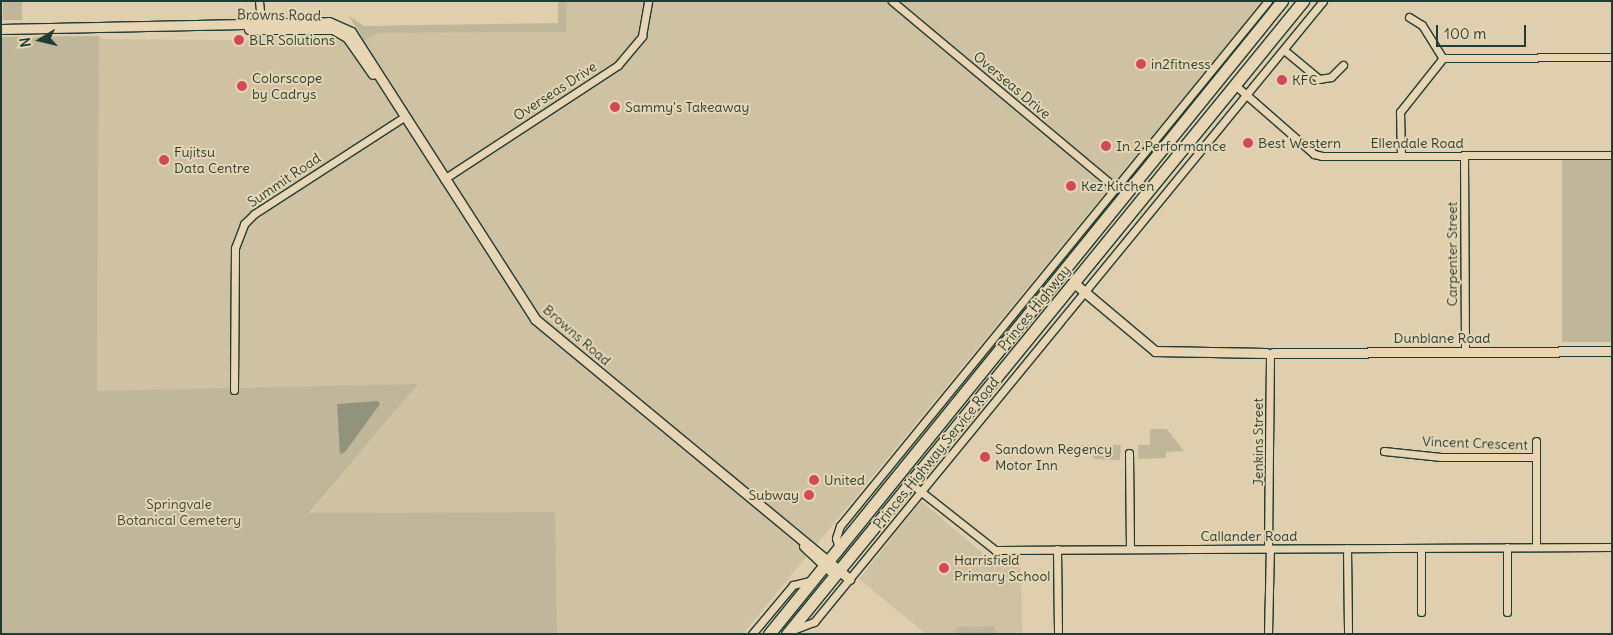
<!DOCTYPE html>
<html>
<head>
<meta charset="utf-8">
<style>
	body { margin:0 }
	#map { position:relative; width:1613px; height:635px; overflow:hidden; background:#e0cfae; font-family:Delius,sans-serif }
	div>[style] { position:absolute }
	.built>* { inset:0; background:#cfc2a3 }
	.green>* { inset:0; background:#c0b69a; transform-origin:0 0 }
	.water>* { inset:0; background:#91937c }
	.roads { filter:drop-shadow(1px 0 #1f3d34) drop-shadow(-1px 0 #1f3d34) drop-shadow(0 1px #1f3d34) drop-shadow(0 -1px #1f3d34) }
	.minor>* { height:7px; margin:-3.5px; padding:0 3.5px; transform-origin:3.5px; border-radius:3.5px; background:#e8d5b3 }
	.tertiary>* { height:9px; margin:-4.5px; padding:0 4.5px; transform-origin:4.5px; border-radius:4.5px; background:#e8d5b3 }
	.trunk>* { height:11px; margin:-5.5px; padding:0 5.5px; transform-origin:5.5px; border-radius:5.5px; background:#e8d5b3 }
	.dots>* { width:14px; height:14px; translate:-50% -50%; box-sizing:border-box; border:2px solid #e8d5b3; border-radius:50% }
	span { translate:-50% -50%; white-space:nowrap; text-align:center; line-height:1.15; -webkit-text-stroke:4px #e8d5b3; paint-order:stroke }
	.street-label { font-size:14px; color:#1f3d34 }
	.poi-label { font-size:14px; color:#1f3d34 }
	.left { translate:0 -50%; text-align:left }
	.right { translate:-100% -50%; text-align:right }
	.park-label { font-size:14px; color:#2f493e }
	.frame { position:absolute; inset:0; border:2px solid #1f3d34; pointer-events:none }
	.north { position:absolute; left:15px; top:15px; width:50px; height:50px; -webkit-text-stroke:4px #e8d5b3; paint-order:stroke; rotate:261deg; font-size:14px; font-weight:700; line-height:20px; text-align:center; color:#1f3d34 }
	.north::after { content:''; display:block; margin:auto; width:18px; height:22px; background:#1f3d34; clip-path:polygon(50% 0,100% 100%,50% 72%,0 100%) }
	.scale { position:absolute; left:1436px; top:25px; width:90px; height:22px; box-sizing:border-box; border:2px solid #1f3d34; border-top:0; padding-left:6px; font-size:15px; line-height:18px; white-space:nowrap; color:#1f3d34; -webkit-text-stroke:4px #e8d5b3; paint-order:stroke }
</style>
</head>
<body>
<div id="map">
	<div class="built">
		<div style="clip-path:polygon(567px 1px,1263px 1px,743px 634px,557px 634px,554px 513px,309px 514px,417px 385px,97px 392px,99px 36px,105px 39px,364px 41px,378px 33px,566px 32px)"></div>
		<div style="clip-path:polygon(921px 501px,987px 557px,1021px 557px,1022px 634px,926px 634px,859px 579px)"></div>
	</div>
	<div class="green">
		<div style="left:3px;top:1px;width:19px;height:19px"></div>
		<div style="clip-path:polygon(558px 1px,567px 1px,566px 32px,378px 33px,364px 41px,349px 16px,364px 26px,558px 23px)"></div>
		<div style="clip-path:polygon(99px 36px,97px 391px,418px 384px,309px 513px,555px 512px,557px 634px,1px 634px,1px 37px)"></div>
		<div style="left:1562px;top:159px;width:50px;height:183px"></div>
		<div style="clip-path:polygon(1150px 429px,1167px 429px,1184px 451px,1166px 452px,1166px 458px,1138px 459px,1138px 445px,1150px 445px)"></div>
		<div style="clip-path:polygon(1074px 445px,1121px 445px,1120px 460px,1093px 459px,1093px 452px,1068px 452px)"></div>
		<div style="clip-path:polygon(995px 626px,996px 634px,955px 634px,956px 627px)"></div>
	</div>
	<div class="water">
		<div style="clip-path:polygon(378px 401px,380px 404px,345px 452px,340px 454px,337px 404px)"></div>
	</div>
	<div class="roads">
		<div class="minor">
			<div style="left:259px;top:1px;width:27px;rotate:84deg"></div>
			<div style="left:892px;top:1px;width:292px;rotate:39.9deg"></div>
			<div style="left:1409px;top:17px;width:15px;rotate:32deg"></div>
			<div style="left:1422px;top:25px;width:39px;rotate:58deg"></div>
			<div style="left:1284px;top:50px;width:45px;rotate:39.6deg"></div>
			<div style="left:1319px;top:79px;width:12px;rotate:-9deg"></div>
			<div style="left:1331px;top:77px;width:17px;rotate:-45deg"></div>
			<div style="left:1235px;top:85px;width:105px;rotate:41.1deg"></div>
			<div style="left:1314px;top:154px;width:8px;rotate:14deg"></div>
			<div style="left:1322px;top:156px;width:290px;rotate:-0.2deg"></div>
			<div style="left:1401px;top:155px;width:43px;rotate:-91.3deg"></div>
			<div style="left:1400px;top:112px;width:69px;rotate:-51.5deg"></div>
			<div style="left:1443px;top:58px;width:169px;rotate:-0.3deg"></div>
			<div style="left:1464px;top:155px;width:196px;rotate:89.7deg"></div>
			<div style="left:444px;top:179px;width:208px;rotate:-33.2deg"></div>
			<div style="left:618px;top:65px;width:38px;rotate:-50deg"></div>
			<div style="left:642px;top:36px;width:36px;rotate:-80deg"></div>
			<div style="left:234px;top:390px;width:142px;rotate:-89.6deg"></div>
			<div style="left:235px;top:248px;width:26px;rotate:-69deg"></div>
			<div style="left:244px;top:224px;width:14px;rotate:-45deg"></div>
			<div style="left:254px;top:214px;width:179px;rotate:-32.9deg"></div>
			<div style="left:1384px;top:451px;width:57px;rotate:6deg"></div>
			<div style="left:1441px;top:457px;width:94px"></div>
			<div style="left:1129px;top:453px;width:96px;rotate:89.4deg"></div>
			<div style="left:910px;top:483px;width:108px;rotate:38.2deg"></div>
			<div style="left:995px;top:550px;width:617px;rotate:-0.28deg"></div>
			<div style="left:1507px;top:547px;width:65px;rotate:90deg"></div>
			<div style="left:1536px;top:547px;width:106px;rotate:-90deg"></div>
			<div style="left:1268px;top:548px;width:192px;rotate:-89.4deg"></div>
			<div style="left:1347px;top:548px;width:86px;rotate:89.3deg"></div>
			<div style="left:1421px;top:548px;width:64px;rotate:90deg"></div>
			<div style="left:839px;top:549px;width:11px;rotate:-105deg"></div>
			<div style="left:836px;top:538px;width:13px;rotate:-72deg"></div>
			<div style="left:840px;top:526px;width:677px;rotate:-50.81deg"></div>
			<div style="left:1057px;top:549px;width:85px;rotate:89.3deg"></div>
			<div style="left:790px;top:631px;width:26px;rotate:-21deg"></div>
			<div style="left:814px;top:622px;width:803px;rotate:-50.66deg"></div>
			<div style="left:752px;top:634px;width:64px;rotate:-50.1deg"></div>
			<div style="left:793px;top:585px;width:21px;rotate:-14deg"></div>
			<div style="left:1268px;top:634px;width:86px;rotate:-88.7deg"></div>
		</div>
		<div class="tertiary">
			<div style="left:1px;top:29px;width:328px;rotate:-1.2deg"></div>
			<div style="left:329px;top:22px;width:24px;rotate:24deg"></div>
			<div style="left:351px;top:32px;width:341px;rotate:57.3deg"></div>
			<div style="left:535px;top:319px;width:408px;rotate:39.6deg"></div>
			<div style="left:249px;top:29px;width:84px"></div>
			<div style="left:333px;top:29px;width:16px;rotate:30deg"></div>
			<div style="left:347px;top:37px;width:45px;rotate:54.9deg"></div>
			<div style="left:1074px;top:283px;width:106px;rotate:40deg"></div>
			<div style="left:1155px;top:351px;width:111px;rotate:1deg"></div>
			<div style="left:1273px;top:353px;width:339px;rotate:-0.3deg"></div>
			<div style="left:804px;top:546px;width:42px;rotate:43.1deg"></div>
		</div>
		<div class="trunk">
			<div style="left:769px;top:634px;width:815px;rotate:-50.98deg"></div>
			<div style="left:787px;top:634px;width:817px;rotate:-50.81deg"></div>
		</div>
	</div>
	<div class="dots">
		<div style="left:239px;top:40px;background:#d1495b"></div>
		<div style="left:1141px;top:64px;background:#d1495b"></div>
		<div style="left:1282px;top:80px;background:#d1495b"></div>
		<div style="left:242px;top:86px;background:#d1495b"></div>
		<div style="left:615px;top:107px;background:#d1495b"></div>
		<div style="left:1248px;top:143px;background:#d1495b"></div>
		<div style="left:1106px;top:146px;background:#d1495b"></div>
		<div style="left:164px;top:160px;background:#d1495b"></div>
		<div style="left:1071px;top:186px;background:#d1495b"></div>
		<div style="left:985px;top:457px;background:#d1495b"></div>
		<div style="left:814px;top:480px;background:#d1495b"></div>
		<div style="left:809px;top:495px;background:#d1495b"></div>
		<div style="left:944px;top:568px;background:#d1495b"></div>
	</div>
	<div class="street-label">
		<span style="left:279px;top:15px;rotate:1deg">Browns Road</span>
		<span style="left:1012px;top:85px;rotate:40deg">Overseas Drive</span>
		<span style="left:555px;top:91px;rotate:-33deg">Overseas Drive</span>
		<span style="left:1417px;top:143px">Ellendale Road</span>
		<span style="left:284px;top:180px;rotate:-34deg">Summit Road</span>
		<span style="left:1452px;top:254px;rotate:-90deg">Carpenter Street</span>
		<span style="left:1034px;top:308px;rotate:-51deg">Princes Highway</span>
		<span style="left:577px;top:335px;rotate:41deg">Browns Road</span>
		<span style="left:1442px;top:338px">Dunblane Road</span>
		<span style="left:1258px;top:442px;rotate:-90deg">Jenkins Street</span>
		<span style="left:1475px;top:443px;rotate:2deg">Vincent Crescent</span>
		<span style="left:936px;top:453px;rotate:-51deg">Princes Highway Service Road</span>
		<span style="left:1249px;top:536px">Callander Road</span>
	</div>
	<div class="poi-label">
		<span class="left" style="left:249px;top:40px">BLR Solutions</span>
		<span class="left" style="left:1151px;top:64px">in2fitness</span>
		<span class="left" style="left:252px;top:86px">Colorscope<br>by Cadrys</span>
		<span class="left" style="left:1292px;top:80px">KFC</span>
		<span class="left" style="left:625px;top:107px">Sammy's Takeaway</span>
		<span class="left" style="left:1258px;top:143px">Best Western</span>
		<span class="left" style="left:1116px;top:146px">In 2 Performance</span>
		<span class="left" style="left:174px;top:160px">Fujitsu<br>Data Centre</span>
		<span class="left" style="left:1081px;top:186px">Kez Kitchen</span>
		<span class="left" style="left:995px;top:457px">Sandown Regency<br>Motor Inn</span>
		<span class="left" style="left:824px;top:480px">United</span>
		<span class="right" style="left:799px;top:495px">Subway</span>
		<span class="left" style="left:954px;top:568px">Harrisfield<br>Primary School</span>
	</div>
	<div class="park-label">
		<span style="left:179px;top:512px">Springvale<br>Botanical Cemetery</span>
	</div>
	<div class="frame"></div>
	<div class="north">N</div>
	<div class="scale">100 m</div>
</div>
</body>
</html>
